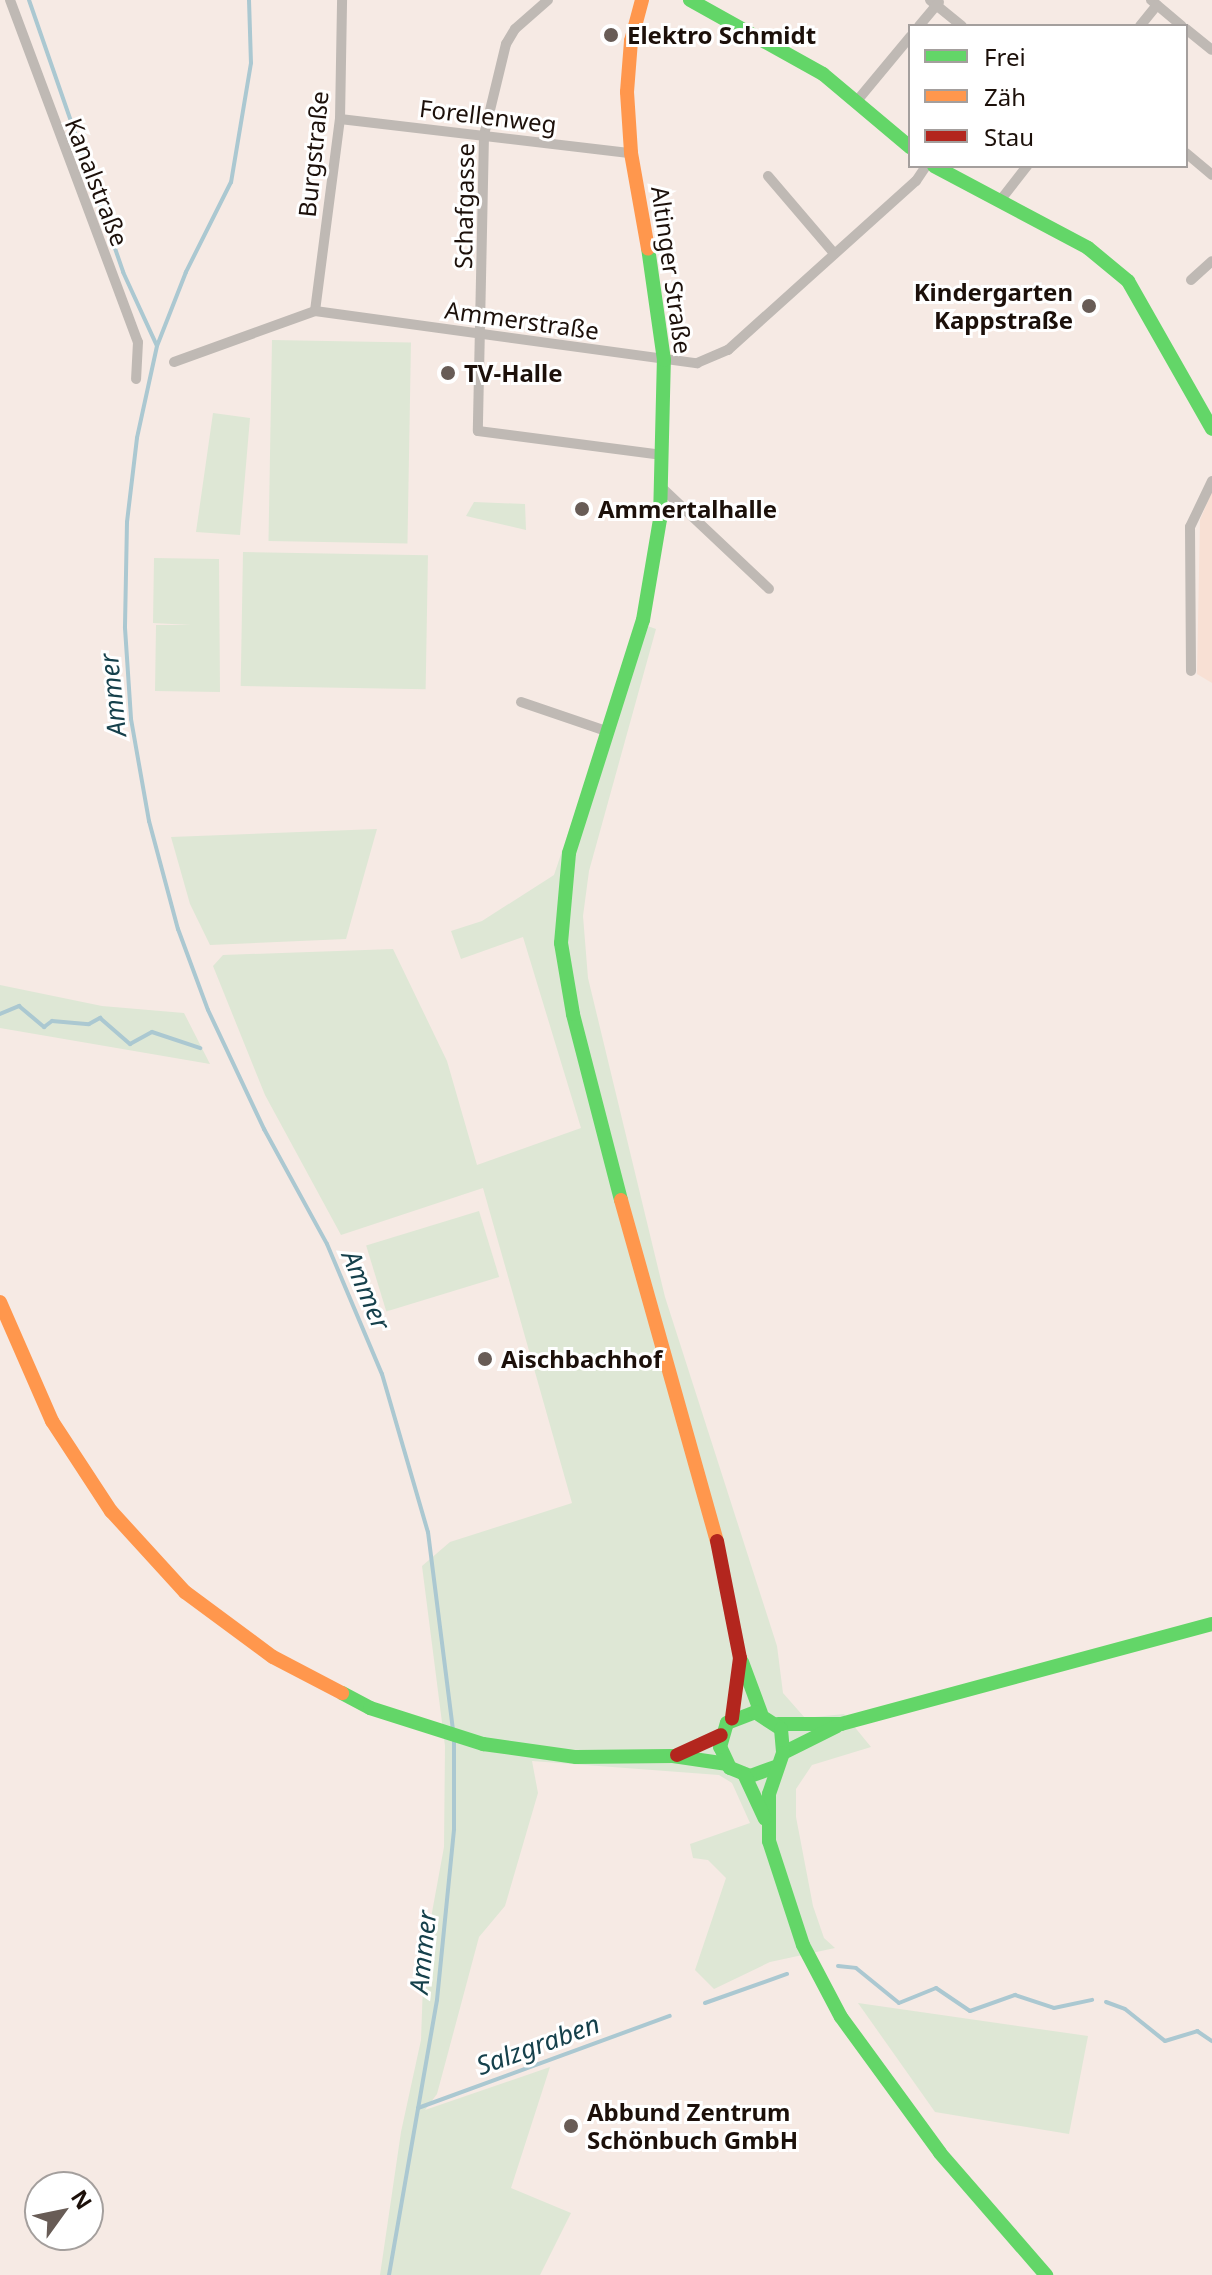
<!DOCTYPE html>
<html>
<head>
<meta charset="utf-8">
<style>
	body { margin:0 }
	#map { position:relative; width:1212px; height:2275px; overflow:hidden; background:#f6eae4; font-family:"Noto Sans",sans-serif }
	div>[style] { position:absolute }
	.built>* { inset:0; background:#f8e0d4 }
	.green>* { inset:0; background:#dee7d5; transform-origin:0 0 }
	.stream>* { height:4px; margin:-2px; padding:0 2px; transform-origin:2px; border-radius:2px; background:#abc8d1 }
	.street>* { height:10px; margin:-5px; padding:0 5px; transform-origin:5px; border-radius:5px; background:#bfb9b4 }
	.fast>* { height:14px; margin:-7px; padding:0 7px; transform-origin:7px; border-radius:7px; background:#63d668 }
	.slow>* { height:14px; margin:-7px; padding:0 7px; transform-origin:7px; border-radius:7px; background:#ff974d }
	.jam>* { height:14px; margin:-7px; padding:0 7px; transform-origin:7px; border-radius:7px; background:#b3261e }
	.dots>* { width:22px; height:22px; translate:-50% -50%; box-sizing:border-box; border:4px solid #fff; border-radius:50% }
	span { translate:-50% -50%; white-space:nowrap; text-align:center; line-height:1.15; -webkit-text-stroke:6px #fff; paint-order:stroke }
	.poi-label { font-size:24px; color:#1c100a; font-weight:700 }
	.left { translate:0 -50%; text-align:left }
	.right { translate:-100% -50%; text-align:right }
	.street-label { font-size:24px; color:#1c100a }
	.water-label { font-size:26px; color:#15404b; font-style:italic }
	.legend { position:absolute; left:908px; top:24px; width:280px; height:144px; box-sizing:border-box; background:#fff; border:2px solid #a49f9d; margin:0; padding:10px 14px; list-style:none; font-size:24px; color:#1c100a }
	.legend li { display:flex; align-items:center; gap:16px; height:40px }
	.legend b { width:40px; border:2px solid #a49f9d }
	.north { position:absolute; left:24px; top:2171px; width:80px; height:80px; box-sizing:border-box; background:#fff; border:2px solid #a49f9d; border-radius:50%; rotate:57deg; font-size:22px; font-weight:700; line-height:32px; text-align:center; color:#1c100a }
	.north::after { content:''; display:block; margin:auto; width:28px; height:36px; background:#685c56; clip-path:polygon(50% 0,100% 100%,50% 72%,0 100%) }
</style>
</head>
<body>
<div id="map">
	<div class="built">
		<div style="clip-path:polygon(1212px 491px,1212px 683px,1197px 674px,1200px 520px)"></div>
	</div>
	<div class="green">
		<div style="left:272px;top:340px;width:139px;height:201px;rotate:1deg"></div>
		<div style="clip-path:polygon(213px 413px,250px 418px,240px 535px,196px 532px)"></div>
		<div style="clip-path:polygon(474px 502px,525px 504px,526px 530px,466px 516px)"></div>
		<div style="left:243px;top:552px;width:185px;height:134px;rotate:1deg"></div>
		<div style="clip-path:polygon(154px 558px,219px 559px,220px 692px,155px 691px,156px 625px,191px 625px,153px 623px)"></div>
		<div style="clip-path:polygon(639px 623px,656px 629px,589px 871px,583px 916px,588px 978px,665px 1297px,777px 1646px,783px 1693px,805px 1718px,844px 1714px,871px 1747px,812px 1765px,796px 1789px,796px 1817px,813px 1906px,824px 1938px,835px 1948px,770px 1962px,714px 1989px,695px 1970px,726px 1878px,708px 1860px,693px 1858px,690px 1844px,750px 1823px,732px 1783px,719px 1775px,532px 1761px,538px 1793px,505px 1906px,479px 1937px,437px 2094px,425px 2110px,550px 2067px,511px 2188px,571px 2213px,540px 2275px,380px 2275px,401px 2132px,421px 2040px,424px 1956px,444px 1847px,445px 1746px,422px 1566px,450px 1542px,572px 1503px,483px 1188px,341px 1235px,265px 1095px,213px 966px,223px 955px,393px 949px,447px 1061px,477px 1165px,581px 1128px,523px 937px,461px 959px,451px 931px,482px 921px,554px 875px)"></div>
		<div style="clip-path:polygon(377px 829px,346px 939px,210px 945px,190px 904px,171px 837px)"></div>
		<div style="clip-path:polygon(0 985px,102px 1006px,184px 1013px,210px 1064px,0 1028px)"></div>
		<div style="left:479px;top:1211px;width:69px;height:118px;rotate:73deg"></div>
		<div style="clip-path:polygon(858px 2003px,1088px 2036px,1069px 2134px,935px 2112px)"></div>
	</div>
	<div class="stream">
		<div style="left:29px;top:0;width:288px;rotate:70.9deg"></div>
		<div style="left:123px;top:272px;width:81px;rotate:65.3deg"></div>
		<div style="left:249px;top:0;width:63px;rotate:88.2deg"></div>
		<div style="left:251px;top:63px;width:121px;rotate:99.5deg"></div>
		<div style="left:231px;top:182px;width:101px;rotate:116.6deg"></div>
		<div style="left:186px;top:272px;width:79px;rotate:111.4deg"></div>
		<div style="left:157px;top:346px;width:94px;rotate:102.3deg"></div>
		<div style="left:137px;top:438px;width:85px;rotate:96.8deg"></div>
		<div style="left:127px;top:522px;width:106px;rotate:91.1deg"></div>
		<div style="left:125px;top:628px;width:91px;rotate:86.2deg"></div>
		<div style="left:131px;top:719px;width:104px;rotate:80deg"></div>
		<div style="left:149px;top:821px;width:112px;rotate:75deg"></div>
		<div style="left:178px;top:929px;width:86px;rotate:69.7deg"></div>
		<div style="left:208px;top:1010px;width:132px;rotate:64.8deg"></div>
		<div style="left:264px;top:1129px;width:131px;rotate:61.3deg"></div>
		<div style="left:327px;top:1244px;width:141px;rotate:67.1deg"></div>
		<div style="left:382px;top:1374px;width:165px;rotate:73.8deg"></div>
		<div style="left:428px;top:1532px;width:200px;rotate:82.8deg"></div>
		<div style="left:0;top:1014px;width:21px;rotate:-23deg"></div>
		<div style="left:19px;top:1006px;width:33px;rotate:40deg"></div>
		<div style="left:44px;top:1027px;width:10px;rotate:-37deg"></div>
		<div style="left:52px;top:1021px;width:37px;rotate:5deg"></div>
		<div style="left:89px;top:1024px;width:13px;rotate:-29deg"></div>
		<div style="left:100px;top:1018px;width:40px;rotate:41deg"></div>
		<div style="left:130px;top:1044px;width:25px;rotate:-29deg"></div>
		<div style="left:152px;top:1032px;width:51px;rotate:18.4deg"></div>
		<div style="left:838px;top:1966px;width:18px;rotate:6deg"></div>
		<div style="left:856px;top:1968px;width:55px;rotate:39.1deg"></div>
		<div style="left:899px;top:2003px;width:40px;rotate:-22deg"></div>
		<div style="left:936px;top:1988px;width:41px;rotate:34.1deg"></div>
		<div style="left:970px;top:2011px;width:48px;rotate:-19.6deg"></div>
		<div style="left:1015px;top:1995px;width:41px;rotate:18.4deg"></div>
		<div style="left:1054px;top:2008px;width:39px;rotate:-12deg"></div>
		<div style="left:1106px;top:2002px;width:20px;rotate:20deg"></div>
		<div style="left:1125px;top:2009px;width:51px;rotate:38.7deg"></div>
		<div style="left:1165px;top:2041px;width:34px;rotate:-17deg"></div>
		<div style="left:1197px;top:2031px;width:18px;rotate:34deg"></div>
		<div style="left:705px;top:2003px;width:87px;rotate:-19.5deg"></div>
		<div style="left:418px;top:2108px;width:268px;rotate:-20.1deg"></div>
		<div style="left:389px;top:2275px;width:279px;rotate:-80.1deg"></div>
		<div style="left:437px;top:2000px;width:172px;rotate:-84.3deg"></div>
		<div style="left:454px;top:1829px;width:90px;rotate:-90deg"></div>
	</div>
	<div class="street">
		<div style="left:10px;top:0;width:365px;rotate:69.5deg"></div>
		<div style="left:138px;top:342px;width:37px;rotate:93deg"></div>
		<div style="left:548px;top:0;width:44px;rotate:138.7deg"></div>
		<div style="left:515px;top:29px;width:17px;rotate:121deg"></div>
		<div style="left:506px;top:44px;width:94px;rotate:103.6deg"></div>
		<div style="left:484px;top:135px;width:296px;rotate:91.2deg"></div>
		<div style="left:478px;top:431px;width:186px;rotate:7.4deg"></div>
		<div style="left:930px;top:0;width:41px;rotate:39.1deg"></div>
		<div style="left:1151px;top:0;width:40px;rotate:40deg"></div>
		<div style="left:919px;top:26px;width:31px;rotate:-50deg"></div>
		<div style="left:1140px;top:26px;width:27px;rotate:-51deg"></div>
		<div style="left:1186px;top:29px;width:33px;rotate:39deg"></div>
		<div style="left:856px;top:102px;width:85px;rotate:-50.3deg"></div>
		<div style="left:340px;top:119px;width:293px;rotate:6.7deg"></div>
		<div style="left:1186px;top:153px;width:34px;rotate:40deg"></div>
		<div style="left:768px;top:176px;width:100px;rotate:49.5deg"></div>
		<div style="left:999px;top:202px;width:46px;rotate:-52.1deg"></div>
		<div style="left:1191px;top:280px;width:28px;rotate:-42deg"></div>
		<div style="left:315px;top:311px;width:194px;rotate:-82.6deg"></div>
		<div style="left:340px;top:119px;width:119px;rotate:-89deg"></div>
		<div style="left:174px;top:362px;width:150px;rotate:-19.9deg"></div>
		<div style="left:315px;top:311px;width:386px;rotate:7.8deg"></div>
		<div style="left:697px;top:363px;width:34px;rotate:-23deg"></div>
		<div style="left:728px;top:350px;width:253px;rotate:-42deg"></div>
		<div style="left:916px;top:181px;width:18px;rotate:-56deg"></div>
		<div style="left:662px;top:488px;width:147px;rotate:43.3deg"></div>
		<div style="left:1191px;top:671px;width:144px;rotate:-90.4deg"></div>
		<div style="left:1190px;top:527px;width:51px;rotate:-64.4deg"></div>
		<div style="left:521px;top:702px;width:93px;rotate:18.8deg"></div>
	</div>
	<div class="fast">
		<div style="left:690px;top:0;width:152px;rotate:29.1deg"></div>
		<div style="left:823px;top:74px;width:114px;rotate:40deg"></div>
		<div style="left:934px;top:166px;width:174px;rotate:28deg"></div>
		<div style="left:1088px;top:248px;width:52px;rotate:39.5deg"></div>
		<div style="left:1128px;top:281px;width:170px;rotate:60.4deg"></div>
		<div style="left:621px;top:1200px;width:192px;rotate:-104.5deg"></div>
		<div style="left:573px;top:1014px;width:72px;rotate:-99.6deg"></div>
		<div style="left:561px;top:943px;width:90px;rotate:-84.9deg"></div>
		<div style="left:569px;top:853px;width:244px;rotate:-72.4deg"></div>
		<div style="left:643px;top:620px;width:102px;rotate:-80.4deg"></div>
		<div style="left:660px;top:519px;width:159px;rotate:-88.6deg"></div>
		<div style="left:664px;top:360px;width:113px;rotate:-98.1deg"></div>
		<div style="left:742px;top:1662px;width:54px;rotate:69.6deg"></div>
		<div style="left:342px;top:1693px;width:32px;rotate:28deg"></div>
		<div style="left:370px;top:1708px;width:119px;rotate:17.7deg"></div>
		<div style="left:483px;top:1744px;width:94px;rotate:8deg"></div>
		<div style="left:576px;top:1757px;width:97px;rotate:-0.6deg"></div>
		<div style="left:673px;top:1756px;width:55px;rotate:8.4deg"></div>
		<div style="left:778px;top:1724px;width:63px"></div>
		<div style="left:841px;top:1724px;width:384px;rotate:-15.1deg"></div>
		<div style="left:783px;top:1753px;width:60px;rotate:-26.6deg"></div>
		<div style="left:775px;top:1767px;width:27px;rotate:160deg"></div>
		<div style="left:750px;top:1776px;width:22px;rotate:-158deg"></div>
		<div style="left:730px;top:1768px;width:23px;rotate:-115deg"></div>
		<div style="left:720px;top:1747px;width:25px;rotate:-74deg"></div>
		<div style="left:727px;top:1723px;width:30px;rotate:-21deg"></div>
		<div style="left:755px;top:1712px;width:31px;rotate:33deg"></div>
		<div style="left:781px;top:1729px;width:24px;rotate:85deg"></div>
		<div style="left:783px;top:1753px;width:43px;rotate:108.9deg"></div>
		<div style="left:769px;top:1794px;width:47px;rotate:90deg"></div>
		<div style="left:769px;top:1841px;width:109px;rotate:71.9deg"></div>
		<div style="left:803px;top:1945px;width:81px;rotate:62.2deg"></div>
		<div style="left:841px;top:2017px;width:168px;rotate:53.9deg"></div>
		<div style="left:940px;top:2153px;width:162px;rotate:49deg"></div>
		<div style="left:745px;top:1776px;width:47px;rotate:65.1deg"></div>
	</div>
	<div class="slow">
		<div style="left:642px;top:0;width:42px;rotate:105deg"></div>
		<div style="left:631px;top:41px;width:51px;rotate:94.5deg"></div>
		<div style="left:627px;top:92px;width:61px;rotate:86.2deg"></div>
		<div style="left:631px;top:153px;width:97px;rotate:79.9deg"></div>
		<div style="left:621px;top:1200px;width:354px;rotate:74.3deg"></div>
		<div style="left:0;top:1302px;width:130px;rotate:66.4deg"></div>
		<div style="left:52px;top:1421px;width:108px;rotate:56.8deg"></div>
		<div style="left:111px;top:1511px;width:110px;rotate:47.6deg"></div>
		<div style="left:185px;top:1592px;width:109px;rotate:36.5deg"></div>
		<div style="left:273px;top:1657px;width:78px;rotate:27.6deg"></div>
	</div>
	<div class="jam">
		<div style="left:717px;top:1541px;width:119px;rotate:78.9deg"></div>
		<div style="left:740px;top:1658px;width:61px;rotate:97.6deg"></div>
		<div style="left:677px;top:1755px;width:48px;rotate:-24.4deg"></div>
	</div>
	<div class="dots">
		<div style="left:611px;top:35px;background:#685c56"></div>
		<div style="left:1089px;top:306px;background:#685c56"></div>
		<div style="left:448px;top:373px;background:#685c56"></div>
		<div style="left:582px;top:509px;background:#685c56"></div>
		<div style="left:485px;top:1359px;background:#685c56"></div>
		<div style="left:571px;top:2126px;background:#685c56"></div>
	</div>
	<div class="poi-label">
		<span class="left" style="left:627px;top:35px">Elektro Schmidt</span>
		<span class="right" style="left:1073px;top:306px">Kindergarten<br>Kappstraße</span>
		<span class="left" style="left:464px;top:373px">TV-Halle</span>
		<span class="left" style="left:598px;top:509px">Ammertalhalle</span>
		<span class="left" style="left:501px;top:1359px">Aischbachhof</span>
		<span class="left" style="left:587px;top:2126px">Abbund Zentrum<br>Schönbuch GmbH</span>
	</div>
	<div class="street-label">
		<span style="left:488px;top:116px;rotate:7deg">Forellenweg</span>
		<span style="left:313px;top:154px;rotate:-84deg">Burgstraße</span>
		<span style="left:97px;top:182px;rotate:69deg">Kanalstraße</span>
		<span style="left:464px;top:206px;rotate:-89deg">Schafgasse</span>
		<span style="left:672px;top:270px;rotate:82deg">Altinger Straße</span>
		<span style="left:522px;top:320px;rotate:8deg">Ammerstraße</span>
	</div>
	<div class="water-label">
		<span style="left:113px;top:695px;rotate:-96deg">Ammer</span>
		<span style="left:366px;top:1290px;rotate:67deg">Ammer</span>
		<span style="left:423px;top:1952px;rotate:-84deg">Ammer</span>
		<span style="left:538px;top:2045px;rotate:-20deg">Salzgraben</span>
	</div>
	<ul class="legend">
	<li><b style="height:10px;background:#63d668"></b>Frei</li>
	<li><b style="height:10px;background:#ff974d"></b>Zäh</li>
	<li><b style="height:10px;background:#b3261e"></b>Stau</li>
	</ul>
	<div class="north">N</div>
</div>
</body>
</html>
